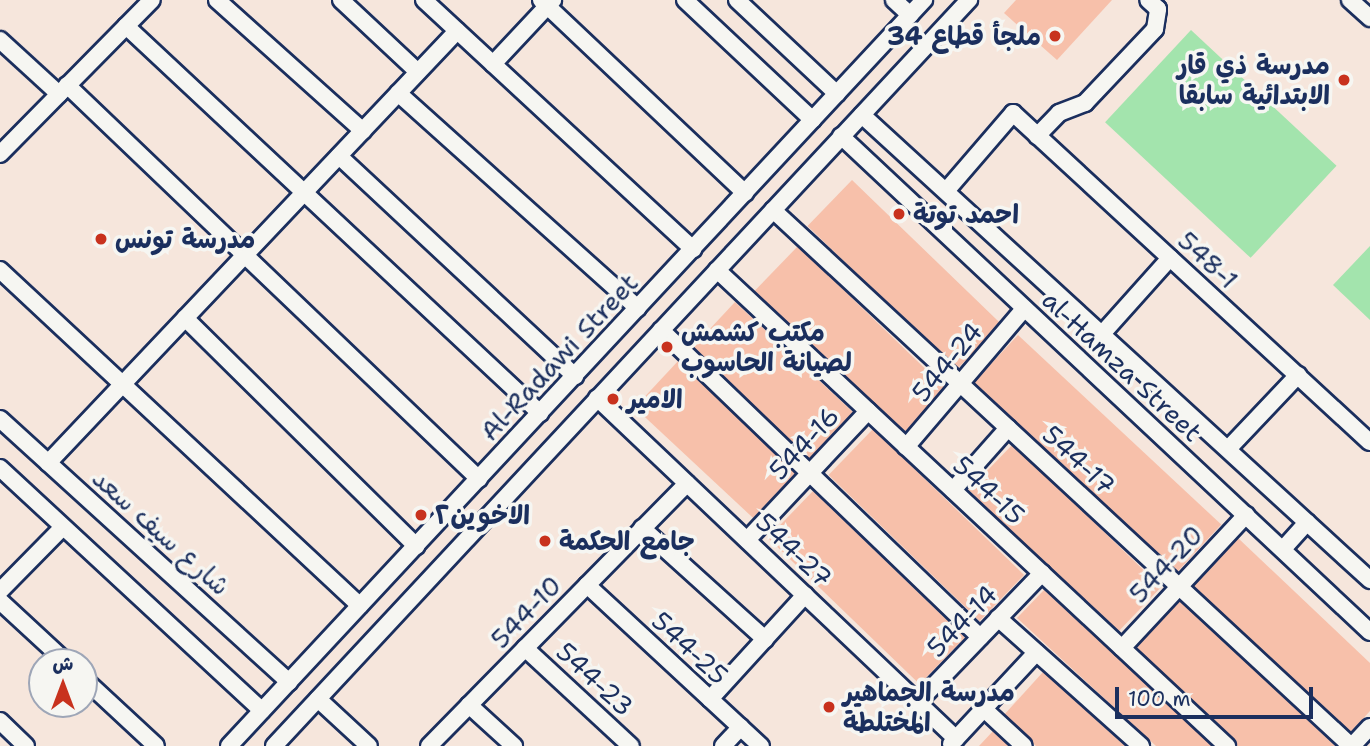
<!DOCTYPE html>
<html>
<head>
<meta charset="utf-8">
<style>
	body { margin:0 }
	#map { position:relative; width:1370px; height:746px; overflow:hidden; background:#f6e6dc; font-family:"Shantell Sans","Playpen Sans Arabic",sans-serif }
	div>[style] { position:absolute }
	.green>* { inset:0; background:#a3e4ad; transform-origin:0 0 }
	.building>* { inset:0; background:#f7c0aa; transform-origin:0 0 }
	.roads { filter:drop-shadow(2px 0 #1b2f5e) drop-shadow(-2px 0 #1b2f5e) drop-shadow(0 2px #1b2f5e) drop-shadow(0 -2px #1b2f5e) }
	.minor>* { height:16px; margin:-8px; padding:0 8px; transform-origin:8px; border-radius:8px; background:#f6f6f2 }
	.dots>* { width:19px; height:19px; translate:-50% -50%; box-sizing:border-box; border:4px solid #f6f6f2; border-radius:50% }
	span { translate:-50% -50%; white-space:nowrap; text-align:center; line-height:1.15; -webkit-text-stroke:7px #f6f6f2; paint-order:stroke }
	.poi-label { font-size:26px; color:#1b2f5e; font-weight:700 }
	.right { translate:-100% -50%; text-align:right }
	.left { translate:0 -50%; text-align:left }
	.street-label { font-size:26px; color:#1b2f5e }
	.north { position:absolute; left:28px; top:648px; width:70px; height:70px; box-sizing:border-box; background:#f6f6f2; border:2px solid #9ea6b7; border-radius:50%; rotate:0deg; font-size:19px; font-weight:700; line-height:28px; text-align:center; color:#1b2f5e }
	.north::after { content:''; display:block; margin:auto; width:24px; height:32px; background:#c8321e; clip-path:polygon(50% 0,100% 100%,50% 72%,0 100%) }
	.scale { position:absolute; left:1115px; top:687px; width:198px; height:32px; box-sizing:border-box; border:4px solid #1b2f5e; border-top:0; padding-left:9px; font-size:21px; line-height:24px; white-space:nowrap; color:#1b2f5e; -webkit-text-stroke:5px #f6f6f2; paint-order:stroke }
</style>
</head>
<body>
<div id="map">
	<div class="green">
		<div style="left:1191px;top:30px;width:199px;height:126px;rotate:43deg"></div>
		<div style="clip-path:polygon(1370px 246px,1370px 320px,1333px 285px)"></div>
	</div>
	<div class="building">
		<div style="clip-path:polygon(1016px 0,1112px 0,1057px 60px,1004px 13px)"></div>
		<div style="left:852px;top:180px;width:207px;height:64px;rotate:44deg"></div>
		<div style="left:798px;top:246px;width:206px;height:63px;rotate:44deg"></div>
		<div style="left:735px;top:302px;width:163px;height:65px;rotate:43deg"></div>
		<div style="left:1018px;top:335px;width:278px;height:65px;rotate:43deg"></div>
		<div style="left:679px;top:360px;width:162px;height:65px;rotate:43deg"></div>
		<div style="left:873px;top:429px;width:210px;height:64px;rotate:44deg"></div>
		<div style="left:1013px;top:444px;width:206px;height:64px;rotate:44deg"></div>
		<div style="left:813px;top:491px;width:211px;height:65px;rotate:44deg"></div>
		<div style="clip-path:polygon(1238px 538px,1370px 663px,1370px 711px,1349px 734px,1192px 586px)"></div>
		<div style="clip-path:polygon(1044px 590px,1213px 746px,1156px 746px,1017px 618px)"></div>
		<div style="clip-path:polygon(1181px 600px,1335px 746px,1238px 746px,1135px 649px)"></div>
		<div style="clip-path:polygon(1043px 672px,1125px 746px,1036px 746px,1003px 716px)"></div>
		<div style="clip-path:polygon(994px 730px,1011px 746px,979px 746px)"></div>
	</div>
	<div class="roads">
		<div class="minor">
			<div style="left:217px;top:0;width:196px;rotate:41.9deg"></div>
			<div style="left:341px;top:0;width:105px;rotate:43.1deg"></div>
			<div style="left:424px;top:0;width:367px;rotate:42.8deg"></div>
			<div style="left:541px;top:0;width:281px;rotate:43.4deg"></div>
			<div style="left:685px;top:0;width:175px;rotate:43.2deg"></div>
			<div style="left:737px;top:0;width:137px;rotate:43.2deg"></div>
			<div style="left:894px;top:0;width:22px;rotate:43deg"></div>
			<div style="left:1350px;top:0;width:27px;rotate:42deg"></div>
			<div style="left:126px;top:26px;width:567px;rotate:43.07deg"></div>
			<div style="left:0;top:40px;width:80px;rotate:42.5deg"></div>
			<div style="left:493px;top:64px;width:88px;rotate:-46.8deg"></div>
			<div style="left:67px;top:85px;width:570px;rotate:43.72deg"></div>
			<div style="left:398px;top:93px;width:322px;rotate:41.9deg"></div>
			<div style="left:862px;top:115px;width:689px;rotate:42.47deg"></div>
			<div style="left:841px;top:136px;width:725px;rotate:43.16deg"></div>
			<div style="left:1037px;top:136px;width:32px;rotate:-46deg"></div>
			<div style="left:1059px;top:113px;width:28px;rotate:-21deg"></div>
			<div style="left:1085px;top:103px;width:102px;rotate:-46.6deg"></div>
			<div style="left:1155px;top:29px;width:20px;rotate:-81deg"></div>
			<div style="left:1158px;top:9px;width:13px;rotate:-138deg"></div>
			<div style="left:0;top:154px;width:216px;rotate:-45.4deg"></div>
			<div style="left:339px;top:156px;width:323px;rotate:43deg"></div>
			<div style="left:946px;top:191px;width:103px;rotate:-49.3deg"></div>
			<div style="left:1013px;top:113px;width:485px;rotate:42.7deg"></div>
			<div style="left:773px;top:210px;width:788px;rotate:42.84deg"></div>
			<div style="left:0;top:270px;width:492px;rotate:43deg"></div>
			<div style="left:717px;top:270px;width:698px;rotate:43.03deg"></div>
			<div style="left:185px;top:318px;width:325px;rotate:44.6deg"></div>
			<div style="left:661px;top:330px;width:443px;rotate:43.9deg"></div>
			<div style="left:1102px;top:334px;width:102px;rotate:-48.2deg"></div>
			<div style="left:597px;top:398px;width:495px;rotate:43.5deg"></div>
			<div style="left:0;top:419px;width:391px;rotate:42.3deg"></div>
			<div style="left:906px;top:447px;width:182px;rotate:-49.5deg"></div>
			<div style="left:1228px;top:449px;width:102px;rotate:-46.6deg"></div>
			<div style="left:48px;top:463px;width:595px;rotate:-46.57deg"></div>
			<div style="left:0;top:468px;width:357px;rotate:42.8deg"></div>
			<div style="left:953px;top:490px;width:83px;rotate:-48.4deg"></div>
			<div style="left:642px;top:528px;width:166px;rotate:42.1deg"></div>
			<div style="left:747px;top:540px;width:177px;rotate:-46.8deg"></div>
			<div style="left:1283px;top:549px;width:36px;rotate:-48deg"></div>
			<div style="left:587px;top:585px;width:237px;rotate:42.8deg"></div>
			<div style="left:0;top:591px;width:88px;rotate:-45.5deg"></div>
			<div style="left:0;top:601px;width:90px;rotate:42.7deg"></div>
			<div style="left:998px;top:618px;width:192px;rotate:41.8deg"></div>
			<div style="left:525px;top:648px;width:144px;rotate:42.8deg"></div>
			<div style="left:1122px;top:648px;width:182px;rotate:-47deg"></div>
			<div style="left:84px;top:679px;width:98px;rotate:42.9deg"></div>
			<div style="left:318px;top:699px;width:69px;rotate:42.7deg"></div>
			<div style="left:710px;top:699px;width:141px;rotate:-47.6deg"></div>
			<div style="left:918px;top:702px;width:179px;rotate:-46.1deg"></div>
			<div style="left:469px;top:705px;width:61px;rotate:42.3deg"></div>
			<div style="left:984px;top:709px;width:54px;rotate:42.8deg"></div>
			<div style="left:0;top:721px;width:36px;rotate:44deg"></div>
			<div style="left:951px;top:744px;width:125px;rotate:-47deg"></div>
			<div style="left:229px;top:746px;width:1020px;rotate:-47.03deg"></div>
			<div style="left:274px;top:746px;width:1020px;rotate:-47.03deg"></div>
			<div style="left:429px;top:746px;width:368px;rotate:-45.5deg"></div>
			<div style="left:723px;top:746px;width:26px;rotate:-47deg"></div>
			<div style="left:1352px;top:746px;width:26px;rotate:-47deg"></div>
		</div>
	</div>
	<div class="dots">
		<div style="left:1055px;top:36px;background:#c8321e"></div>
		<div style="left:1344px;top:80px;background:#c8321e"></div>
		<div style="left:899px;top:214px;background:#c8321e"></div>
		<div style="left:101px;top:239px;background:#c8321e"></div>
		<div style="left:667px;top:347px;background:#c8321e"></div>
		<div style="left:613px;top:399px;background:#c8321e"></div>
		<div style="left:421px;top:515px;background:#c8321e"></div>
		<div style="left:545px;top:541px;background:#c8321e"></div>
		<div style="left:829px;top:707px;background:#c8321e"></div>
	</div>
	<div class="poi-label">
		<span class="right" style="left:1041px;top:36px">ملجأ قطاع 34</span>
		<span class="right" style="left:1330px;top:80px">مدرسة ذي قار<br>الابتدائية سابقا</span>
		<span class="left" style="left:913px;top:214px">احمد توتة</span>
		<span class="left" style="left:115px;top:239px">مدرسة تونس</span>
		<span class="left" style="left:681px;top:347px">مكتب كشمش<br>لصيانة الحاسوب</span>
		<span class="left" style="left:627px;top:399px">الامير</span>
		<span class="left" style="left:435px;top:515px">الاخوين٢</span>
		<span class="left" style="left:559px;top:541px">جامع الحكمة</span>
		<span class="left" style="left:843px;top:707px">مدرسة الجماهير<br>المختلطة</span>
	</div>
	<div class="street-label">
		<span style="left:1208px;top:260px;rotate:43deg">548-1</span>
		<span style="left:559px;top:357px;rotate:-47deg">Al-Radawi Street</span>
		<span style="left:947px;top:362px;rotate:-50deg">544-24</span>
		<span style="left:1122px;top:366px;rotate:43deg">al-Hamza Street</span>
		<span style="left:804px;top:443px;rotate:-47deg">544-16</span>
		<span style="left:1079px;top:460px;rotate:43deg">544-17</span>
		<span style="left:989px;top:490px;rotate:43deg">544-15</span>
		<span style="left:161px;top:532px;rotate:42deg">شارع سيف سعد</span>
		<span style="left:794px;top:550px;rotate:44deg">544-27</span>
		<span style="left:1166px;top:564px;rotate:-47deg">544-20</span>
		<span style="left:526px;top:612px;rotate:-46deg">544-10</span>
		<span style="left:962px;top:621px;rotate:-46deg">544-14</span>
		<span style="left:690px;top:648px;rotate:43deg">544-25</span>
		<span style="left:595px;top:679px;rotate:43deg">544-23</span>
	</div>
	<div class="north">ش</div>
	<div class="scale">100 m</div>
</div>
</body>
</html>
